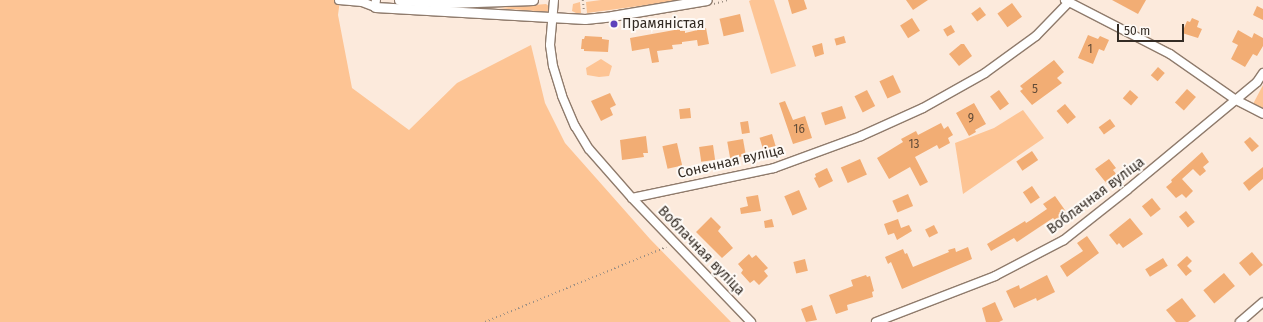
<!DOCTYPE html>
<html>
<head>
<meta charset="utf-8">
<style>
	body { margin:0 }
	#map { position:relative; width:1263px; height:322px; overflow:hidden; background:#fceadc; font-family:"Fira Sans",sans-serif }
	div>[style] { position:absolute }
	.green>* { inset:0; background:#fdc494 }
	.building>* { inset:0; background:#f2ad74; transform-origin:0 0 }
	.path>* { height:1.5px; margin-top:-0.75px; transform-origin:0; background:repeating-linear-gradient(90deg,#9c8f84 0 1px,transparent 0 4px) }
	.roads { filter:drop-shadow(1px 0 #8f7b6c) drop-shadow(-1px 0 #8f7b6c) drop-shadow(0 1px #8f7b6c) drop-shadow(0 -1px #8f7b6c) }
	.minor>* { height:8px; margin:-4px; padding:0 4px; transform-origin:4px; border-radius:4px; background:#fff }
	.tertiary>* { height:9px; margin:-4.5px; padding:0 4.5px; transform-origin:4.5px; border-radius:4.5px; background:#fff }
	.dots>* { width:11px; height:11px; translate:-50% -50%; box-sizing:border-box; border:2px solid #fefaf6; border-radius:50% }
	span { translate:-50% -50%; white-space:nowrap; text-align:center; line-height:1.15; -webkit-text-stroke:4px #fefaf6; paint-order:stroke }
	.number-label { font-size:12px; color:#634c38 }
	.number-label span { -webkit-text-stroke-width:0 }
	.poi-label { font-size:14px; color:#332b24 }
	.left { translate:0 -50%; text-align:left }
	.street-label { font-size:14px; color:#332b24 }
	.scale { position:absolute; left:1117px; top:24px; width:67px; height:18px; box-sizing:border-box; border:2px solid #332b24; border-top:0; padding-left:5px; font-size:12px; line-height:14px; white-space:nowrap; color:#332b24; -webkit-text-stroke:3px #fefaf6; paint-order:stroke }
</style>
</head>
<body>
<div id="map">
	<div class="green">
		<div style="clip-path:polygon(0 0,340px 0,338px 15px,352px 88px,409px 130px,457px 83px,531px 45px,545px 103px,565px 143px,650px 239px,731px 322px,0 322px)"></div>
		<div style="clip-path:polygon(601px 0,684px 0,587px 13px,586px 2px)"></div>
		<div style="clip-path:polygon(751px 0,774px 0,796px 66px,771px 74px,749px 1px)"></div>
		<div style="clip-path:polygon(580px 2px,581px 13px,576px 13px,572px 11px,573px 4px)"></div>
		<div style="clip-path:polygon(546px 4px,550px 7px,550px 10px,547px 12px,498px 8px)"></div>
		<div style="clip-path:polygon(601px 59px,612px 66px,609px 76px,599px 77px,587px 75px,586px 68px)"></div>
		<div style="clip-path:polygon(1263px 85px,1263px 110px,1253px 104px)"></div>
		<div style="clip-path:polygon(1023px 110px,1044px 138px,963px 194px,955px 143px,994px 128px)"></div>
	</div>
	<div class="building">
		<div style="clip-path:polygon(788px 0,804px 0,807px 9px,792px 14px)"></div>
		<div style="clip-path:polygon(906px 0,928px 0,913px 10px)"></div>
		<div style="clip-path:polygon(1112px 0,1146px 0,1138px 14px)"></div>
		<div style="left:1012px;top:3px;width:17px;height:18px;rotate:54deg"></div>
		<div style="clip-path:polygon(1257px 6px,1263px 9px,1263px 20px,1253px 15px)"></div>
		<div style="left:980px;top:7px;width:10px;height:11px;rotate:53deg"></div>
		<div style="left:740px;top:14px;width:18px;height:21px;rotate:77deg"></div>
		<div style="left:912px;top:18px;width:15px;height:14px;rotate:58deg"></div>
		<div style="clip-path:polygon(1192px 18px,1199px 21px,1197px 27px,1202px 29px,1198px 38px,1182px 33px,1187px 21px,1190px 22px)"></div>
		<div style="left:951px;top:25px;width:8px;height:9px;rotate:60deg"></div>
		<div style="clip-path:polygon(706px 28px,709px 44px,698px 46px,697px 40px,682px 42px,682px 44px,672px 45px,673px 49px,657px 51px,659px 62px,652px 63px,649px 48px,632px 51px,630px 38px,680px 29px,680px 31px,685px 31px,685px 33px)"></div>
		<div style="clip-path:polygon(1238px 30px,1252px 38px,1254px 33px,1263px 38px,1263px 46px,1257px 56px,1253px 54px,1245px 67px,1231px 59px,1238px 45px,1232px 42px)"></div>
		<div style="clip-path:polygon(1088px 35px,1098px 39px,1100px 36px,1109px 40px,1104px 51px,1099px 49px,1093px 64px,1078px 58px)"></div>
		<div style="clip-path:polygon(585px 36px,602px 37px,602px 39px,609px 40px,608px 52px,584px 51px,584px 49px,581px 49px,582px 39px,584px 39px)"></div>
		<div style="left:844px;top:36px;width:7px;height:10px;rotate:74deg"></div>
		<div style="clip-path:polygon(822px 43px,824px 54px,815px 57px,812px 46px)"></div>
		<div style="clip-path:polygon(961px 44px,964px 44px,972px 56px,959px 66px,949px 54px)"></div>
		<div style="clip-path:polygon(1054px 60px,1064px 72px,1057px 78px,1062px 83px,1032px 105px,1020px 91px,1023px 89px,1020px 86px)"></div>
		<div style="left:1158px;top:67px;width:9px;height:11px;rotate:41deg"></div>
		<div style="left:893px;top:75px;width:19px;height:15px;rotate:65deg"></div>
		<div style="left:1187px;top:89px;width:12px;height:18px;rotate:42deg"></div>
		<div style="left:867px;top:90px;width:18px;height:14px;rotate:63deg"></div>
		<div style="left:999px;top:90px;width:17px;height:11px;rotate:54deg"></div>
		<div style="left:1130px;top:90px;width:11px;height:11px;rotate:41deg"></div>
		<div style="clip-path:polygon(610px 93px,616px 105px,610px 108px,613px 115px,601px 121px,591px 101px)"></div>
		<div style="clip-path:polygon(785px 101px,793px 120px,805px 116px,812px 138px,793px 144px,779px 103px)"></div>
		<div style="clip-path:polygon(974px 103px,986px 124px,975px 130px,976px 132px,969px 136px,956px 113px)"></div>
		<div style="left:1065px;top:104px;width:17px;height:11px;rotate:50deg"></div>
		<div style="left:842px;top:106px;width:13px;height:22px;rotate:72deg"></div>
		<div style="left:690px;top:108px;width:10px;height:11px;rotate:84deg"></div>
		<div style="left:1110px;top:119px;width:9px;height:14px;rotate:54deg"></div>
		<div style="left:748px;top:121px;width:12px;height:8px;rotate:81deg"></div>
		<div style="clip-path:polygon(941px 123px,944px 129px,948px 126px,953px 135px,948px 138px,950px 143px,939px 149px,937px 145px,915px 157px,928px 182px,920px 186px,910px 167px,889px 179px,877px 158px,903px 142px,901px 139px,916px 131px,918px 135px)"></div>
		<div style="left:772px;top:134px;width:14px;height:13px;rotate:73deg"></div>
		<div style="clip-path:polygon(646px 136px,648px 153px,643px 153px,644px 157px,622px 160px,620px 140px)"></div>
		<div style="clip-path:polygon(1250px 137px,1259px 146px,1252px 152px,1244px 142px)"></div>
		<div style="left:743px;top:139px;width:17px;height:16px;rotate:80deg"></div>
		<div style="left:677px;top:143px;width:23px;height:15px;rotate:77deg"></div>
		<div style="left:713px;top:145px;width:15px;height:14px;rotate:82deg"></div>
		<div style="left:1032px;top:151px;width:11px;height:19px;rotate:56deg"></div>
		<div style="clip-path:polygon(1202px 152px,1209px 162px,1203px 167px,1206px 171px,1200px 176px,1193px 169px,1182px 179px,1193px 191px,1186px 198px,1182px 194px,1176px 198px,1166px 187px,1172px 182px,1171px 180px)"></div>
		<div style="left:860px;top:159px;width:17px;height:21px;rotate:66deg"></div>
		<div style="clip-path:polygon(1109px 159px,1116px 168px,1113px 170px,1118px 176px,1107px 184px,1095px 169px)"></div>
		<div style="clip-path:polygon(1263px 167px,1263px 179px,1249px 191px,1243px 183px)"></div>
		<div style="clip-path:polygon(827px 168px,833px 181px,819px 188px,814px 178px,816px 177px,815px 174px)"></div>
		<div style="left:1032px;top:186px;width:14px;height:11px;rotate:56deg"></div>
		<div style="left:799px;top:190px;width:21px;height:16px;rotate:67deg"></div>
		<div style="left:908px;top:194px;width:13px;height:17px;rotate:67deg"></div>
		<div style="clip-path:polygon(758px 195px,761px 211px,741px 214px,740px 208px,748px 206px,746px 197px)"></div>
		<div style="clip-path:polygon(1055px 196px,1067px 213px,1056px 221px,1053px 218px,1017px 242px,1014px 238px,991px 251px,987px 244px,1025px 221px,1026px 223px,1031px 220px,1047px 209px,1043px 204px)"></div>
		<div style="left:1152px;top:198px;width:14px;height:13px;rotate:51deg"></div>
		<div style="left:1186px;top:211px;width:14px;height:9px;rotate:51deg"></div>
		<div style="clip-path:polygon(711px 217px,721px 227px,718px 231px,733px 248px,722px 258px,696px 232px)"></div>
		<div style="clip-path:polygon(1130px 218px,1143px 234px,1123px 248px,1119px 243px,1117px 245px,1109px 235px)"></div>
		<div style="clip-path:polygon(772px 219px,774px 227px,765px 228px,764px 221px)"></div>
		<div style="clip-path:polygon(898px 219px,901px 228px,909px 225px,912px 231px,897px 240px,894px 233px,888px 235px,884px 224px)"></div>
		<div style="left:934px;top:225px;width:9px;height:10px;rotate:63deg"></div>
		<div style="clip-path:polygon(1087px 236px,1099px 253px,1067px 277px,1060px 266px,1083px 251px,1077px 243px)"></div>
		<div style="clip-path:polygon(968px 247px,972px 259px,902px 289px,891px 262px,888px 264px,885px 257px,903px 249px,905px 254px,907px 253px,913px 267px,949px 252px,948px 250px,955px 248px,956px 252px)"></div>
		<div style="left:1252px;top:252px;width:17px;height:17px;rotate:50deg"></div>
		<div style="clip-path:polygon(749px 254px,752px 258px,756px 255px,768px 268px,764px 271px,768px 276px,759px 285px,754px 280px,750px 283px,741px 273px,743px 270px,738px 264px)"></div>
		<div style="clip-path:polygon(1187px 256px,1192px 261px,1187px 266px,1192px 271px,1186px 276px,1177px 265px)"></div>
		<div style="left:1163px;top:258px;width:9px;height:21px;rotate:58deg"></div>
		<div style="left:805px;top:259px;width:12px;height:12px;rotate:76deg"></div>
		<div style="left:1224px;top:273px;width:17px;height:27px;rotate:50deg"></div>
		<div style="clip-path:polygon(866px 275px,867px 277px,870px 276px,874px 291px,872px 292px,873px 297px,847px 305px,848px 310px,836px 314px,829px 295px,853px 286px,851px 280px)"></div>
		<div style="clip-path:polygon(1047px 275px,1055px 292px,1037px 301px,1036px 298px,1014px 308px,1006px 291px,1019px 285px,1020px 289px)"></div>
		<div style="clip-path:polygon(1182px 298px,1196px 316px,1188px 322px,1176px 322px,1166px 310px)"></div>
		<div style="clip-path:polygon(995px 302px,1003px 320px,999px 322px,986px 322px,982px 308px)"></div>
		<div style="clip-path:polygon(812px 305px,817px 320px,806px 322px,801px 309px)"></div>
	</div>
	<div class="path">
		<div style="left:583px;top:0;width:10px;rotate:84deg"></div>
		<div style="left:714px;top:4px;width:15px;rotate:-16deg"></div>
		<div style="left:485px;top:322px;width:196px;rotate:-22.5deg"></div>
	</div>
	<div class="roads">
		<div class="minor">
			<div style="left:339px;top:0;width:23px;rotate:5deg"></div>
			<div style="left:362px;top:2px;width:14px;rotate:21deg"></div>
			<div style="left:375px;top:7px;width:7px;rotate:-82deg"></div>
			<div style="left:554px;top:0;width:45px;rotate:95.1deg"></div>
			<div style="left:550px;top:45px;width:21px;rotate:82deg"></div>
			<div style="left:553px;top:66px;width:31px;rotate:73deg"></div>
			<div style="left:562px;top:96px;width:33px;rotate:67deg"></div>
			<div style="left:575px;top:126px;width:27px;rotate:59deg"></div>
			<div style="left:589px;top:149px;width:65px;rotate:48.7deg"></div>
			<div style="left:632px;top:198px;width:172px;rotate:46.2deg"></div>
			<div style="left:1065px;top:0;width:118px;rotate:27.2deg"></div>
			<div style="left:1170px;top:54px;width:80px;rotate:34.9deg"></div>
			<div style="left:1236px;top:100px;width:30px;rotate:27deg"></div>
			<div style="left:632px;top:198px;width:145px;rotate:-11.9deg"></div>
			<div style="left:774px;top:168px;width:93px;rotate:-20.2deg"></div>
			<div style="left:861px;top:136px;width:68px;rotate:-24.3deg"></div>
			<div style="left:923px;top:108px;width:71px;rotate:-29.4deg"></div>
			<div style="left:985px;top:73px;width:63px;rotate:-36deg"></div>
			<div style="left:1036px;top:36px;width:46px;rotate:-45.9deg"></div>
			<div style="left:876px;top:322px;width:128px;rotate:-21.1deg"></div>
			<div style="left:995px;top:276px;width:78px;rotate:-27.6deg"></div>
			<div style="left:1064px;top:240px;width:80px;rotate:-38.4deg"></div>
			<div style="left:1127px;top:190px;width:169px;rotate:-39.7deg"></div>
			<div style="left:1257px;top:82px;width:11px;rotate:-56deg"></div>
			<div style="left:1240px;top:322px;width:30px;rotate:-41deg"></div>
		</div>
		<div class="tertiary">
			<div style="left:399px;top:0;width:49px;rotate:3.5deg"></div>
			<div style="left:448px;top:3px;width:85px;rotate:-2deg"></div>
			<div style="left:375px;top:7px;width:210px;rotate:3.3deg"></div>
			<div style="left:585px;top:19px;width:27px;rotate:-6deg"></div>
			<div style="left:612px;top:16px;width:96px;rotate:-9.6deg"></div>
		</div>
	</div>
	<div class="dots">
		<div style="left:614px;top:24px;background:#5d43bc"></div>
	</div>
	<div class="number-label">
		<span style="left:1090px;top:50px">1</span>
		<span style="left:1035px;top:90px">5</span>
		<span style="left:971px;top:119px">9</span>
		<span style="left:799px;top:130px">16</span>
		<span style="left:914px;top:145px">13</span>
	</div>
	<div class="poi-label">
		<span class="left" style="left:622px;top:24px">Прамяністая</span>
	</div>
	<div class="street-label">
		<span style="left:731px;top:162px;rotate:-13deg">Сонечная вуліца</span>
		<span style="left:1096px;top:196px;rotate:-37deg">Воблачная вуліца</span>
		<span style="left:701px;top:251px;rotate:46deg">Воблачная вуліца</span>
	</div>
	<div class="scale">50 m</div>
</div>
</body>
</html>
